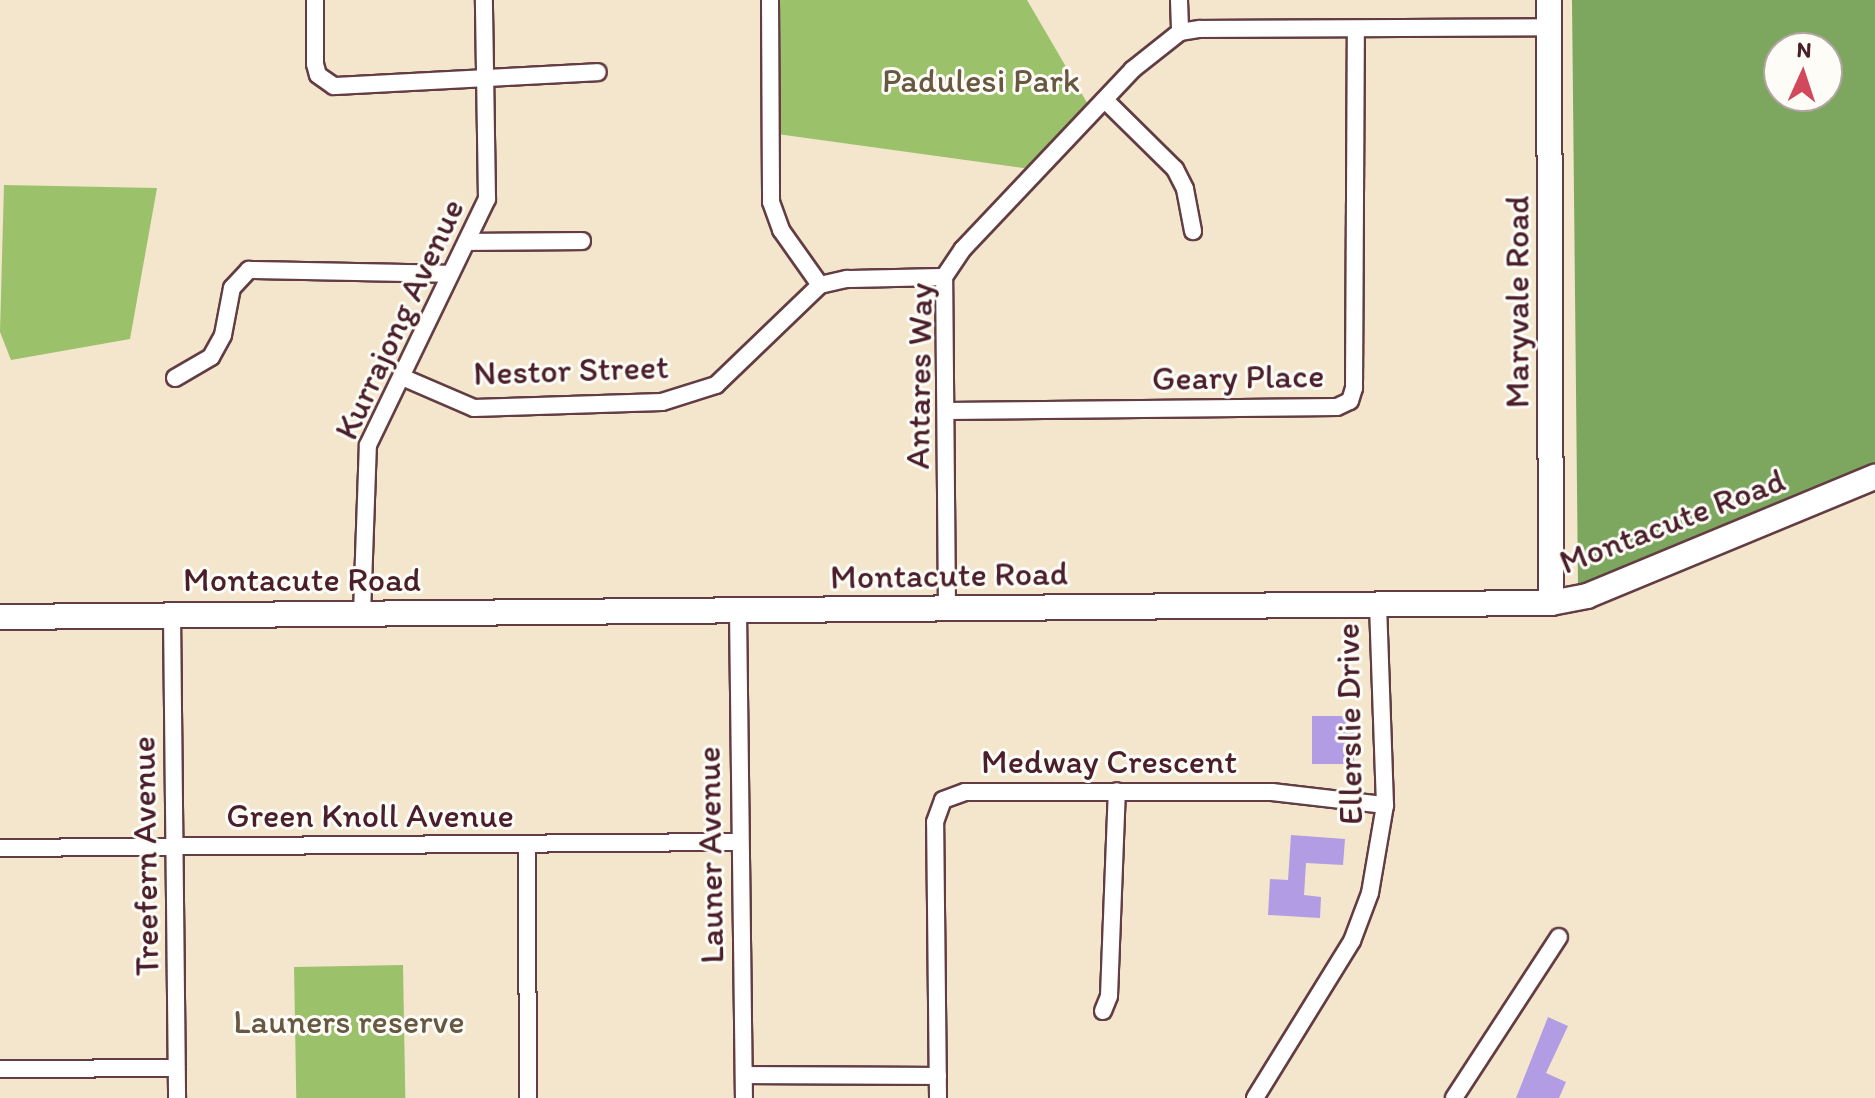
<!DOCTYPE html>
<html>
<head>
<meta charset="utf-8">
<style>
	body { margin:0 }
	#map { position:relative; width:1875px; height:1098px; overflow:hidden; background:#f3e6cc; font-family:Itim,sans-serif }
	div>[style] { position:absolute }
	.green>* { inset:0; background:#9cc16b; transform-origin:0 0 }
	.forest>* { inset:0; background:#7da75f }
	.building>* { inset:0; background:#b29ce4; transform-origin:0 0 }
	.roads { filter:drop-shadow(2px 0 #633d43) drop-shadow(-2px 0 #633d43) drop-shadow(0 2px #633d43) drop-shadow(0 -2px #633d43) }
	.minor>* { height:16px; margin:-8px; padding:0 8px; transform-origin:8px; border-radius:8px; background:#fff }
	.secondary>* { height:24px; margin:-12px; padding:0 12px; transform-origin:12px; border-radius:12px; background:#fff }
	span { translate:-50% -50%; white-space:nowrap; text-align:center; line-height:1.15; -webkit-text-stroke:6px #fdfcf7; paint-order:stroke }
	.park-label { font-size:34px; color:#675841 }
	.street-label { font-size:34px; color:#4a1f2b }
	.north { position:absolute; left:1763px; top:32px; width:80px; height:80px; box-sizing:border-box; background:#fdfcf7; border:2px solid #b5a4a5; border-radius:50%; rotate:3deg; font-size:22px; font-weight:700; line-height:32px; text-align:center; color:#4a1f2b }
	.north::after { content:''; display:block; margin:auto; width:28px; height:36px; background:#d1495b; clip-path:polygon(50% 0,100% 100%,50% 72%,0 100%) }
</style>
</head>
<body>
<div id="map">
	<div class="green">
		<div style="clip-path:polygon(770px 0,1027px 0,1093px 113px,1038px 170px,770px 133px)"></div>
		<div style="clip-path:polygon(4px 185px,157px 188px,130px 339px,11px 360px,0 332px)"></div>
		<div style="left:403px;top:965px;width:133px;height:109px;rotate:89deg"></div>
	</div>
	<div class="forest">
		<div style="clip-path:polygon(evenodd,1572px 0,1875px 0,1875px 468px,1578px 585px,1572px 0,1779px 48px,1827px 48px,1827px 96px,1779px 96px,1779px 48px)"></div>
	</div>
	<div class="building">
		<div style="left:1312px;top:716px;width:42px;height:48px"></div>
		<div style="clip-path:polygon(1291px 835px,1345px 839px,1343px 865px,1306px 863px,1304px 895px,1321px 897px,1320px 918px,1268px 915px,1270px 879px,1288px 880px)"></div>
		<div style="clip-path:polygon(1548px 1017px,1568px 1026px,1546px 1073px,1566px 1082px,1559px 1098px,1516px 1098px)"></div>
	</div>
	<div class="roads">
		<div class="minor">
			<div style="left:315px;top:0;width:64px;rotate:90deg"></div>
			<div style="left:315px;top:64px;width:11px;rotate:75deg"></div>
			<div style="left:318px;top:75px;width:19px;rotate:35deg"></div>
			<div style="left:334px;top:86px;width:264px;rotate:-3deg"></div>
			<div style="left:770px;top:0;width:202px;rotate:89.7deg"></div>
			<div style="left:771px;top:202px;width:30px;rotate:70deg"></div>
			<div style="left:781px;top:230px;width:67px;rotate:54.7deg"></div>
			<div style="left:1179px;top:0;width:32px;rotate:88deg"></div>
			<div style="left:1106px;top:101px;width:97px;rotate:44.6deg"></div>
			<div style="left:1175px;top:169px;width:22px;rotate:63deg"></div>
			<div style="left:1185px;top:189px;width:43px;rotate:79.2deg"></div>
			<div style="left:467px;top:242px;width:115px;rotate:-0.5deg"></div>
			<div style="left:402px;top:377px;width:78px;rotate:23.3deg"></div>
			<div style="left:474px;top:408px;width:188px;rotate:-1.8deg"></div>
			<div style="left:662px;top:402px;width:57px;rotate:-17.5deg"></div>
			<div style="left:716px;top:385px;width:144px;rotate:-43.9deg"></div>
			<div style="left:820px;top:285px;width:28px;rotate:-13deg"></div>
			<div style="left:847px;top:279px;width:97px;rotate:-1.2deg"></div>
			<div style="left:175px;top:378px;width:42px;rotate:-30.3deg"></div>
			<div style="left:211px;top:357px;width:25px;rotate:-61deg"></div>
			<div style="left:223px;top:335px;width:48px;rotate:-79.2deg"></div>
			<div style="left:232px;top:288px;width:25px;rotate:-47deg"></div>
			<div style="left:249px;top:270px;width:201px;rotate:1.1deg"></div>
			<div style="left:947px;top:411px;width:390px;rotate:-0.6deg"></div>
			<div style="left:1337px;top:407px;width:14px;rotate:-25deg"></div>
			<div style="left:1350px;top:401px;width:14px;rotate:-73deg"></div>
			<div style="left:1354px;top:388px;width:358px;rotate:-89.7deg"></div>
			<div style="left:947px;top:608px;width:331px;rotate:-90.5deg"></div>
			<div style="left:944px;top:277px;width:34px;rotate:-56deg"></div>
			<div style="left:963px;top:249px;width:246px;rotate:-46.6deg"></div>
			<div style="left:1132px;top:70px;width:61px;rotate:-38.4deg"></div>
			<div style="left:1180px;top:32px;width:20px;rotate:-9deg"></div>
			<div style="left:1200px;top:29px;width:349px;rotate:-0.3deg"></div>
			<div style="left:738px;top:611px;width:487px;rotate:89.3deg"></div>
			<div style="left:172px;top:614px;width:484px;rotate:89.4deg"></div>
			<div style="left:362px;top:614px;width:169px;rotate:-88deg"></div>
			<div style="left:368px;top:445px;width:273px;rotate:-64.2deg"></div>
			<div style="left:487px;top:199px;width:199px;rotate:-90.9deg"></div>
			<div style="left:527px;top:846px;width:252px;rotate:89.8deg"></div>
			<div style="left:0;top:848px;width:739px;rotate:-0.47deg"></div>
			<div style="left:1103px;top:1011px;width:16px;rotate:-68deg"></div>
			<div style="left:1109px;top:996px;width:205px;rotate:-87.8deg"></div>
			<div style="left:0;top:1069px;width:176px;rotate:-0.3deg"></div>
			<div style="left:744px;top:1075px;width:194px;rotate:0.3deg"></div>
			<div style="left:938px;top:1098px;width:276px;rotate:-90.6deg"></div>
			<div style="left:935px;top:822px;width:23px;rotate:-70deg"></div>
			<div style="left:943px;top:800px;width:23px;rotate:-20deg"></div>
			<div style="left:965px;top:792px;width:307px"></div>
			<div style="left:1272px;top:792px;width:114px;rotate:6.6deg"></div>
			<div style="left:1255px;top:1098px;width:185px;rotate:-58.3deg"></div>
			<div style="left:1352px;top:941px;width:51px;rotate:-69.4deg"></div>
			<div style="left:1370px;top:893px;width:89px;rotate:-80.3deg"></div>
			<div style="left:1385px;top:805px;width:200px;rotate:-92deg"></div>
			<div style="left:1454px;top:1098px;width:192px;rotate:-56.9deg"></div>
		</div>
		<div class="secondary">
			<div style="left:1549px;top:0;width:603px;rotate:89.81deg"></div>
			<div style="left:0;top:617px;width:1551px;rotate:-0.52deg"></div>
			<div style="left:1551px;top:603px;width:37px;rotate:-11deg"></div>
			<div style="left:1587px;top:596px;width:312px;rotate:-22.5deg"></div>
		</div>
	</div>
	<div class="park-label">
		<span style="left:981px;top:81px">Padulesi Park</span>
		<span style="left:349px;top:1022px">Launers reserve</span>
	</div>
	<div class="street-label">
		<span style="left:1517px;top:302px;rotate:-90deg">Maryvale Road</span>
		<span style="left:399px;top:319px;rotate:-65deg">Kurrajong Avenue</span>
		<span style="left:571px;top:370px;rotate:-2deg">Nestor Street</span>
		<span style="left:919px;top:376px;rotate:-89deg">Antares Way</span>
		<span style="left:1238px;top:377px;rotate:-1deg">Geary Place</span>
		<span style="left:1672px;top:521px;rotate:-21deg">Montacute Road</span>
		<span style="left:949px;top:575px;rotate:-1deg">Montacute Road</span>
		<span style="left:302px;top:580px">Montacute Road</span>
		<span style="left:1349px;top:724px;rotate:-91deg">Ellerslie Drive</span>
		<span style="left:1109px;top:762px">Medway Crescent</span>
		<span style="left:370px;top:816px">Green Knoll Avenue</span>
		<span style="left:710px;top:855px;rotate:-91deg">Launer Avenue</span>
		<span style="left:145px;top:856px;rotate:-91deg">Treefern Avenue</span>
	</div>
	<div class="north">N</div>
</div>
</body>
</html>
